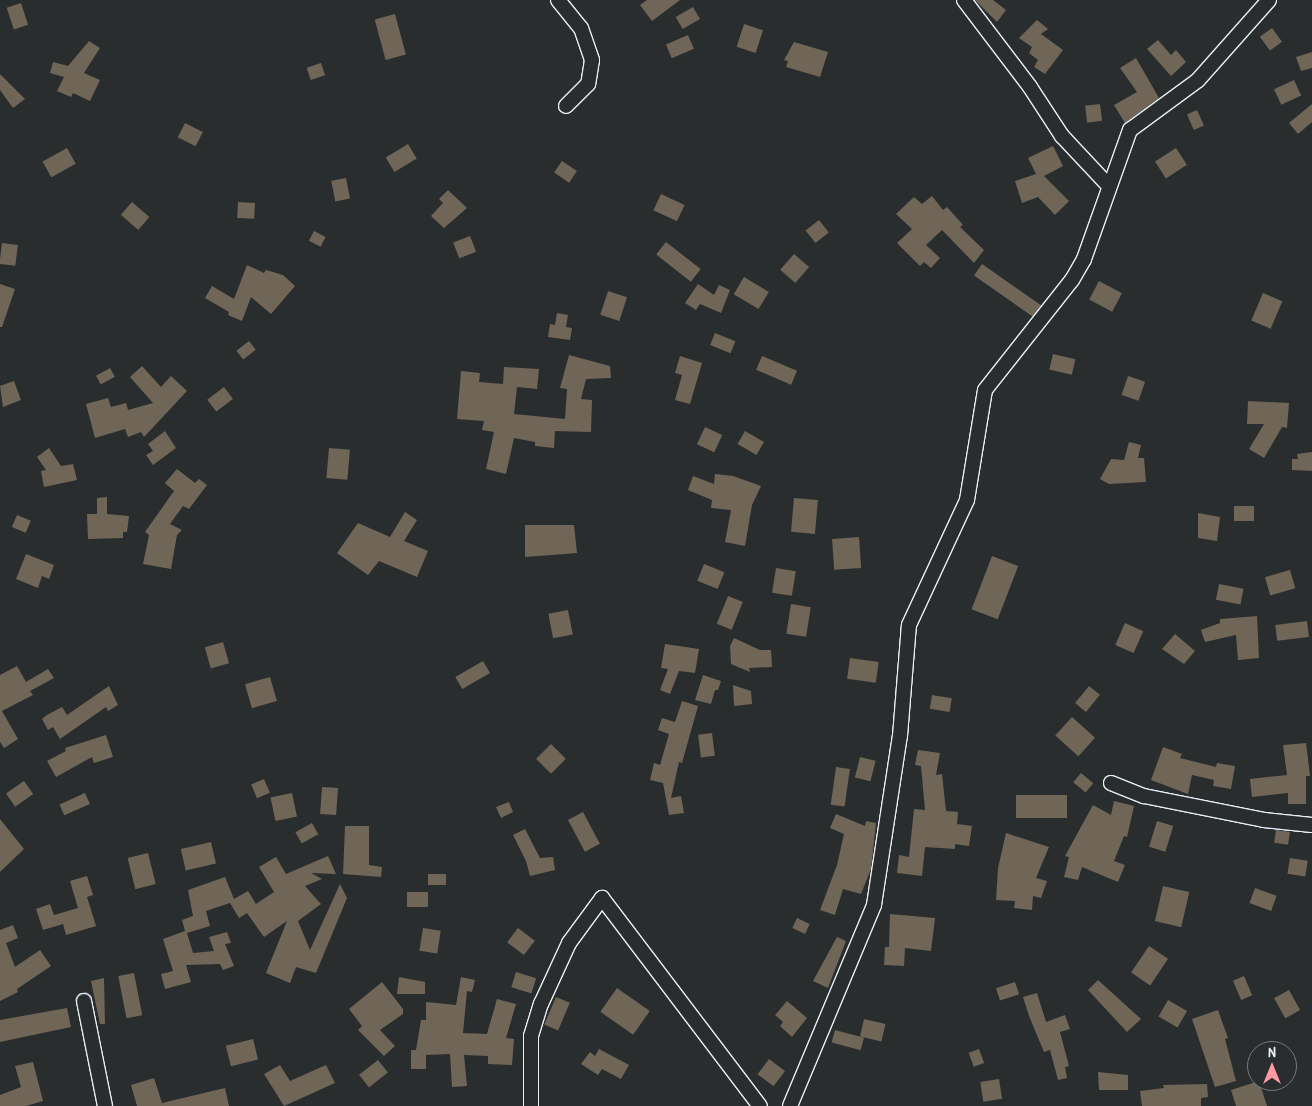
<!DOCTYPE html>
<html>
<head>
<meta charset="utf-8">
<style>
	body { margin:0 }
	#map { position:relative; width:1312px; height:1106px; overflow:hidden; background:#2a2d2e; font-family:"Patrick Hand",sans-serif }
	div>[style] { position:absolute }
	.building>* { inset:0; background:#6f6657; transform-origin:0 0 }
	.roads { filter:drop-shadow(1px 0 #e8f1f8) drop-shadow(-1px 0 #e8f1f8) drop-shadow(0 1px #e8f1f8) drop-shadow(0 -1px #e8f1f8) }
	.minor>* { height:14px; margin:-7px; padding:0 7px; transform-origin:7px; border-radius:7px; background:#2a2d2e }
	span { translate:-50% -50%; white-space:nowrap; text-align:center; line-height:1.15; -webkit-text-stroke:5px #2a2d2e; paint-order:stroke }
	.north { position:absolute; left:1247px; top:1041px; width:50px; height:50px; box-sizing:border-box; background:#2a2d2e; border:1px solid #767b7f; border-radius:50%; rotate:0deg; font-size:14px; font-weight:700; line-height:20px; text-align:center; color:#e8f1f8 }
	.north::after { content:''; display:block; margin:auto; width:18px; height:22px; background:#ff9aa2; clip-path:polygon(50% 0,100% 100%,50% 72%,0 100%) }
</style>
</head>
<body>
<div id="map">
	<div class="building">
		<div style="clip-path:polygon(647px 0,680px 0,652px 21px,640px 5px)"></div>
		<div style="clip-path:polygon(975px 0,993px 0,1006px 10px,997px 22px)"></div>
		<div style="left:21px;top:3px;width:23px;height:15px;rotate:72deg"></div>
		<div style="left:693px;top:7px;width:14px;height:20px;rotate:60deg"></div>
		<div style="left:395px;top:14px;width:42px;height:21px;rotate:75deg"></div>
		<div style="clip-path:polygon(1037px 20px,1048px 29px,1041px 34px,1063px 50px,1045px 74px,1034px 67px,1038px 60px,1029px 53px,1032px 47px,1019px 38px)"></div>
		<div style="left:744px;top:24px;width:20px;height:24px;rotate:18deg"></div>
		<div style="left:1272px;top:28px;width:17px;height:15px;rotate:54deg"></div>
		<div style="left:688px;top:35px;width:15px;height:24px;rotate:67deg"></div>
		<div style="clip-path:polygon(1158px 40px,1171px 55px,1176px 50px,1186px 62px,1171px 76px,1147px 49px)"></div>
		<div style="clip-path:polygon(89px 41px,100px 48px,84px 73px,100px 80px,90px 101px,73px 93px,71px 97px,57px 91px,64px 77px,50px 73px,53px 62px,68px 66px)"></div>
		<div style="clip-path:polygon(794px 42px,828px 52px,820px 77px,786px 67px,788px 61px,784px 60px)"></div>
		<div style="clip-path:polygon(1312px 52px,1312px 68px,1301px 71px,1296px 57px)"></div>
		<div style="clip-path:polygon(1136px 58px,1159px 98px,1125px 123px,1114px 105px,1137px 92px,1120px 68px)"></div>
		<div style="left:321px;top:63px;width:13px;height:15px;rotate:72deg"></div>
		<div style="clip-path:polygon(0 74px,25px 99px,13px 108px,0 90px)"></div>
		<div style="left:1294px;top:80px;width:17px;height:22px;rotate:65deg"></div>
		<div style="left:1100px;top:104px;width:17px;height:15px;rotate:83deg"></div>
		<div style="clip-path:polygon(1312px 104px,1312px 122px,1298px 134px,1289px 123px)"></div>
		<div style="left:1197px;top:110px;width:17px;height:11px;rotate:66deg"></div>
		<div style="left:185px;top:123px;width:20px;height:16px;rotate:27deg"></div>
		<div style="left:408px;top:144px;width:17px;height:26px;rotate:59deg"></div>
		<div style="clip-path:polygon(1053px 146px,1063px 166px,1044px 176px,1069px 201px,1055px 215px,1038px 197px,1022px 203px,1015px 181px,1036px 174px,1028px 158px)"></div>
		<div style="left:67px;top:148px;width:18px;height:28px;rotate:61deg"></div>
		<div style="left:1176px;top:148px;width:20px;height:25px;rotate:57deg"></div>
		<div style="left:562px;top:161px;width:18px;height:14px;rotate:34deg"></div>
		<div style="left:346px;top:178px;width:21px;height:15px;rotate:79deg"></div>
		<div style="clip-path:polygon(448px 190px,467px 208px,444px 228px,431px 216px,443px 203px,439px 199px)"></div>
		<div style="left:661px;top:194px;width:26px;height:18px;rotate:25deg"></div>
		<div style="clip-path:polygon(932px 196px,943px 210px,947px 207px,963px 225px,960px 227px,984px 250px,974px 263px,942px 230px,926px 245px,940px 258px,931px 268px,924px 262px,920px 266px,897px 243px,912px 229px,896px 214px,914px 197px,922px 204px)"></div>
		<div style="left:132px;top:202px;width:23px;height:17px;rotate:41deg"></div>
		<div style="left:238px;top:202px;width:17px;height:16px;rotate:3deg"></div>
		<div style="left:819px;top:220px;width:16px;height:17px;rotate:52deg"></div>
		<div style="left:314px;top:231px;width:13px;height:11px;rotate:27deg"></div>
		<div style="left:470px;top:236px;width:17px;height:18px;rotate:69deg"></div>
		<div style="left:666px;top:242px;width:44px;height:16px;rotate:38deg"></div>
		<div style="left:2px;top:243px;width:16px;height:21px;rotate:7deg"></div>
		<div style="left:794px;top:254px;width:20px;height:21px;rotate:41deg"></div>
		<div style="left:982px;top:264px;width:72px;height:14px;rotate:35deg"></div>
		<div style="clip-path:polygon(247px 265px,264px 273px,266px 270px,283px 275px,295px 286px,271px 314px,251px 297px,242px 321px,228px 315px,229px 312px,205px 298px,212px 286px,234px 299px)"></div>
		<div style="left:744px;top:277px;width:29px;height:20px;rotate:31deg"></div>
		<div style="left:1099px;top:281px;width:26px;height:21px;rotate:28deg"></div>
		<div style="clip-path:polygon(0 284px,15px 289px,2px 327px,0 327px)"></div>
		<div style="clip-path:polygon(698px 284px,714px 295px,719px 285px,730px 290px,721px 313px,700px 304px,696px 310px,685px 303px)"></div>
		<div style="left:608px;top:291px;width:20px;height:25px;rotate:18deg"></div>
		<div style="left:1263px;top:293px;width:21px;height:30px;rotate:23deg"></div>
		<div style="clip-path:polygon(557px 313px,568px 315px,566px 327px,572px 328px,570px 340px,548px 337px,550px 324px,555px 325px)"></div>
		<div style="left:715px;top:333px;width:22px;height:13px;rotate:22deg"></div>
		<div style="left:249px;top:341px;width:11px;height:16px;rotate:52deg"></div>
		<div style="left:1053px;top:354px;width:23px;height:16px;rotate:13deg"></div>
		<div style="clip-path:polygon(569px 355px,610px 366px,611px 378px,586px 379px,581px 399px,592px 400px,591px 432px,555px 431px,554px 448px,535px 446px,535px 442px,514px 438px,506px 474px,486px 469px,494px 432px,482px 430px,484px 421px,457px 419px,461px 371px,480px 373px,479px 382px,503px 384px,504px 367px,539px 369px,537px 389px,517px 387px,514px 414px,565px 419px,567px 389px,560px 388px)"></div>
		<div style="clip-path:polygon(680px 356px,702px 363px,690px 404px,675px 400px,682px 375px,675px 373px)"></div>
		<div style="left:762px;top:356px;width:38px;height:15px;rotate:23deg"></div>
		<div style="clip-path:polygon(142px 366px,161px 387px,171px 376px,187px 391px,144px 437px,141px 432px,128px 437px,125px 429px,95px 438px,86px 404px,108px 398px,111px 407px,126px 403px,128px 410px,153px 403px,130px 377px)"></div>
		<div style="left:110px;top:368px;width:10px;height:16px;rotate:61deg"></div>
		<div style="left:1128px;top:376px;width:18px;height:20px;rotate:19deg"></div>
		<div style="clip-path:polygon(14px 381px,21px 400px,3px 407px,0 386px)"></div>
		<div style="left:224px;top:387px;width:15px;height:21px;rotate:53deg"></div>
		<div style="clip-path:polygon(1248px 401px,1289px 403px,1287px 428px,1282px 427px,1264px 458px,1249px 449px,1264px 424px,1247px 424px)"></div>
		<div style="left:705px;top:427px;width:19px;height:19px;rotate:25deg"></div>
		<div style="clip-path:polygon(165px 431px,176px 448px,153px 465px,146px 455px,153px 451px,148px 444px)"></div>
		<div style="left:745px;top:431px;width:22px;height:15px;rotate:30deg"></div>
		<div style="clip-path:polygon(1129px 442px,1141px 445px,1138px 458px,1144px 458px,1146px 482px,1109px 484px,1100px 479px,1111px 459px,1124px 460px)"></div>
		<div style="clip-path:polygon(49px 448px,61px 466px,73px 464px,77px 480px,44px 487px,41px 471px,46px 470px,37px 457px)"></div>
		<div style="left:329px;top:448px;width:21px;height:30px;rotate:5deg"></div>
		<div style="clip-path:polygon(1312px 452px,1312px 471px,1292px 470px,1292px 459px,1298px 459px,1297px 454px)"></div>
		<div style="clip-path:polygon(177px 469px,195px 483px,199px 479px,207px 485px,189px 509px,183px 506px,170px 524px,182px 530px,177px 535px,171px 569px,143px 564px,149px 535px,145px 532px,174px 491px,165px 483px)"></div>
		<div style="clip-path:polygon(715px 474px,733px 476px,761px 486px,752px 505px,745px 546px,725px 542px,731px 510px,711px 508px,712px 500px,688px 490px,693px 476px,714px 484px)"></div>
		<div style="clip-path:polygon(107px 497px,107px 514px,129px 516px,127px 532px,123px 532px,123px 538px,88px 539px,87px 514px,97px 514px,97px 498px)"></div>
		<div style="left:794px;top:498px;width:24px;height:34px;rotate:5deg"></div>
		<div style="left:1234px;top:506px;width:20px;height:15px"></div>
		<div style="clip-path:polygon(405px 512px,417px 520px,404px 541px,428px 551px,417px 577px,379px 561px,368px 575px,337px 553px,358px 523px,390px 537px)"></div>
		<div style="clip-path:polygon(1198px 513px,1220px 517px,1217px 541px,1198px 538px)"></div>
		<div style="left:17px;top:515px;width:15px;height:13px;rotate:23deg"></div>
		<div style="clip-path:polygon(525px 525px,574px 525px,577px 553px,525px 557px)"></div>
		<div style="left:859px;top:537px;width:31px;height:27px;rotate:86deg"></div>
		<div style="clip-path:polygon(26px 554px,54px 565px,49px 579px,42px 576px,38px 588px,16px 579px)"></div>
		<div style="left:992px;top:556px;width:28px;height:57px;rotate:21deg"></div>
		<div style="left:704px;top:564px;width:22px;height:18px;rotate:22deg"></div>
		<div style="left:776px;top:568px;width:20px;height:25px;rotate:9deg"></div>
		<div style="left:1290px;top:570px;width:19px;height:26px;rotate:74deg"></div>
		<div style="left:1219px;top:584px;width:25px;height:16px;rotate:11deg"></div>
		<div style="left:728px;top:596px;width:16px;height:30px;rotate:22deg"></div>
		<div style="left:791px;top:604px;width:20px;height:30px;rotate:9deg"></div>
		<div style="left:568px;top:610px;width:25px;height:20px;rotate:79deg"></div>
		<div style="clip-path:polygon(1257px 616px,1259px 658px,1238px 660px,1236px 635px,1205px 642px,1201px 630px,1220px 623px,1220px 619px)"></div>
		<div style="left:1307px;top:621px;width:16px;height:32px;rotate:83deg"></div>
		<div style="left:1125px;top:623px;width:20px;height:24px;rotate:24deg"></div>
		<div style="clip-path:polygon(1175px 634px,1195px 651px,1184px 664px,1162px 649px)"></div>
		<div style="clip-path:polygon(734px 638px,760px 650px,771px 650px,772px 667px,749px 668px,750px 672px,731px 664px,730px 646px)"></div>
		<div style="left:223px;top:642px;width:22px;height:19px;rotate:74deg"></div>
		<div style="clip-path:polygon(665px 644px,699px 649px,695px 673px,679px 671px,670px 694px,660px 690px,668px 669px,661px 668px)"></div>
		<div style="left:850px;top:658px;width:29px;height:21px;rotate:8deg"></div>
		<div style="left:483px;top:661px;width:14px;height:32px;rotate:60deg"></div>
		<div style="clip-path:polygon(17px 666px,26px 682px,48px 669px,54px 678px,30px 691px,33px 695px,2px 711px,18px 739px,4px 748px,0 742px,0 675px)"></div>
		<div style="clip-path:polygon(703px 675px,721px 681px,718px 690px,715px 690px,711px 704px,695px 700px)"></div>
		<div style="left:270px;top:677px;width:25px;height:26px;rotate:74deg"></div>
		<div style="clip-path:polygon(733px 685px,751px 691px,752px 704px,734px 706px)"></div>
		<div style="clip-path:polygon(109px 686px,118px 705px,108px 711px,106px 707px,60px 739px,53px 727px,48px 730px,42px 719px,47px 715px,62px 707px,67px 715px)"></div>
		<div style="left:1089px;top:686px;width:14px;height:22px;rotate:39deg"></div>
		<div style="left:932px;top:695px;width:20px;height:14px;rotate:9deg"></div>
		<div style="clip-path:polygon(682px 701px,698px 706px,682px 763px,679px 762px,671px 798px,681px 796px,684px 813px,669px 815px,663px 783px,650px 780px,654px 763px,660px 765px,669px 734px,658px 730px,662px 718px,675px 722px)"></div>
		<div style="left:1072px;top:717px;width:31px;height:25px;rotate:42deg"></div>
		<div style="left:712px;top:733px;width:23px;height:14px;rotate:83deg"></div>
		<div style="clip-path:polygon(106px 735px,113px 757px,94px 763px,92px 757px,56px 777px,47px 761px,66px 751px,65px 748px)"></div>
		<div style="clip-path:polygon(1306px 743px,1310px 776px,1306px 776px,1306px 804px,1288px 804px,1288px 793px,1252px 797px,1250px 779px,1287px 775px,1283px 745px)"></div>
		<div style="left:551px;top:744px;width:21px;height:21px;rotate:45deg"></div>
		<div style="clip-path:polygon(1163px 747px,1182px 754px,1180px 758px,1216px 767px,1217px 763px,1235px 766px,1231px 789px,1213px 786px,1214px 780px,1192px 775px,1188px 794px,1151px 780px)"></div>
		<div style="clip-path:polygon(918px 750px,940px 753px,936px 775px,942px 774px,946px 811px,958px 812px,957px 824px,972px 826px,969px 846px,955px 844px,955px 849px,925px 847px,922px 876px,897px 873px,899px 855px,909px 857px,914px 809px,925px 810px,921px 766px,915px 765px)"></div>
		<div style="left:860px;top:757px;width:16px;height:21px;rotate:14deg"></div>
		<div style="left:836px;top:767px;width:14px;height:38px;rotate:8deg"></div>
		<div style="left:1081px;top:773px;width:16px;height:12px;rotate:40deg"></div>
		<div style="left:264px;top:779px;width:15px;height:14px;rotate:67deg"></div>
		<div style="left:24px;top:781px;width:16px;height:22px;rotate:55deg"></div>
		<div style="left:322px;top:787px;width:16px;height:27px;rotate:4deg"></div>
		<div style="left:85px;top:793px;width:12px;height:28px;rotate:66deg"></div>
		<div style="left:292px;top:793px;width:24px;height:22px;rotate:78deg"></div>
		<div style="left:1016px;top:795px;width:51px;height:23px"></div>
		<div style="clip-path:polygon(1114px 801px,1134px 806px,1127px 837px,1124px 836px,1114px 861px,1125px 865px,1118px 882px,1082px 867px,1078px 880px,1064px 877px,1069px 857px,1065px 856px,1093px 805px,1111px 815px)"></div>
		<div style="clip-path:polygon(509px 802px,513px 812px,501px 818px,496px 807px)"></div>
		<div style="left:583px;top:812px;width:36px;height:17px;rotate:62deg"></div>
		<div style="clip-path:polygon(836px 814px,865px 826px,866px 821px,876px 823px,871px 869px,861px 894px,843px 889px,835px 915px,820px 910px,837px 865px,844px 834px,830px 828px)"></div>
		<div style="clip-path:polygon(0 819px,24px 849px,0 872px)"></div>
		<div style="left:1157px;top:821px;width:17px;height:27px;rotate:17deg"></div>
		<div style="left:312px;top:823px;width:13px;height:19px;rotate:61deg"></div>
		<div style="clip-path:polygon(345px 826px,369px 826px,369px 865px,382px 867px,381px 877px,343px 874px)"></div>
		<div style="clip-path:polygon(525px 829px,540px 858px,553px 857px,555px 870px,530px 876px,526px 861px,513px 835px)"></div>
		<div style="left:1276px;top:830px;width:14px;height:13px;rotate:8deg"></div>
		<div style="clip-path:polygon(1006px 833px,1049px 847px,1036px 878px,1047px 881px,1041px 898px,1033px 896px,1032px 910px,1014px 908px,1015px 901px,996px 900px,998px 868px)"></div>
		<div style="left:211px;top:842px;width:22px;height:31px;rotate:77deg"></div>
		<div style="left:148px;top:853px;width:32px;height:21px;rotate:76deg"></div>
		<div style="clip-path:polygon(328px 856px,336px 874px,311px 873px,322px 879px,305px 886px,321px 904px,298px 921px,310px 950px,340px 884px,347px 898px,316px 973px,296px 967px,290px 983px,266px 973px,287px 921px,264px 937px,247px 913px,239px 918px,230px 903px,206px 911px,210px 926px,187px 933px,193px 953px,214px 951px,209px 937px,227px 932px,231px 943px,225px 944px,234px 966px,223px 970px,220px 964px,186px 965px,191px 982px,165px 989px,161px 974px,173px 971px,163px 939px,185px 931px,182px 920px,193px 916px,188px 890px,225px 877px,234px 899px,248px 891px,256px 904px,274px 892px,259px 867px,276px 857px,286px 874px)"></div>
		<div style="left:1290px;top:858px;width:18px;height:16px;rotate:9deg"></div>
		<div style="left:428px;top:874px;width:18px;height:11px"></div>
		<div style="clip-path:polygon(87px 876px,93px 895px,87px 897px,96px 926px,66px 935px,63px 924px,43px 930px,36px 909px,50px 904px,54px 915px,78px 908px,70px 881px)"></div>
		<div style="left:1163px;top:886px;width:27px;height:36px;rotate:13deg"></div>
		<div style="left:1255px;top:888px;width:23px;height:16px;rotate:20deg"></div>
		<div style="left:407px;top:892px;width:21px;height:15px"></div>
		<div style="clip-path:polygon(890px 914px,935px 918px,931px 951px,905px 948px,904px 966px,884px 965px,885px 947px,889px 947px)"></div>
		<div style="left:797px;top:918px;width:14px;height:11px;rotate:25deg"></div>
		<div style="clip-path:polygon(13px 925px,18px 938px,6px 943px,15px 967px,40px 950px,51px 966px,17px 989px,18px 992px,0 1001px,0 930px)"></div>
		<div style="left:423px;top:928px;width:18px;height:23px;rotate:9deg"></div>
		<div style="left:518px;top:928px;width:21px;height:18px;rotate:37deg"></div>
		<div style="clip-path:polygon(837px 937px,846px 941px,828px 988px,813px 981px)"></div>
		<div style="left:1149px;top:946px;width:23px;height:32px;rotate:34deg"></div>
		<div style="left:516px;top:972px;width:21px;height:16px;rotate:17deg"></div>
		<div style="left:134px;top:973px;width:43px;height:16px;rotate:79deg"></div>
		<div style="left:1244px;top:976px;width:21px;height:12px;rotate:67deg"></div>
		<div style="clip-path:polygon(399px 977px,425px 982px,425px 994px,397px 994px)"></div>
		<div style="clip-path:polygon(461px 977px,475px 980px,472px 992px,467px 991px,463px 1033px,487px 1034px,497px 999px,516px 1004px,506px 1038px,514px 1039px,512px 1065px,488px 1064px,488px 1056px,464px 1055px,467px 1086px,452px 1087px,450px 1054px,426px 1055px,426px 1069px,411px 1069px,411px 1050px,416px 1050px,421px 1020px,426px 1020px,426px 1002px,456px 1005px)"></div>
		<div style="clip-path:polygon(104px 978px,105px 1024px,100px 1024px,91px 981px)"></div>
		<div style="clip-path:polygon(1098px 980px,1141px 1019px,1127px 1032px,1088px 990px)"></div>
		<div style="clip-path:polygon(382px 982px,403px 1009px,403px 1014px,380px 1030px,395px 1046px,384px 1056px,358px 1030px,362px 1026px,349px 1009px)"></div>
		<div style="left:1015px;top:982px;width:13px;height:20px;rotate:72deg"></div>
		<div style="left:617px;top:988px;width:40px;height:29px;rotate:35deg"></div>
		<div style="left:1289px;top:990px;width:23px;height:17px;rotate:61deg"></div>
		<div style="clip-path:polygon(1037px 993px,1046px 1022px,1065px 1015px,1070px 1029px,1060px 1032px,1069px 1066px,1065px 1067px,1067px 1078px,1058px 1080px,1050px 1050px,1044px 1052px,1029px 1016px,1023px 997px)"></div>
		<div style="left:556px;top:997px;width:15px;height:30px;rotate:23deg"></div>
		<div style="left:1168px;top:1000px;width:22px;height:19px;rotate:30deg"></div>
		<div style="clip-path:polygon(787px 1001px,807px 1018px,792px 1037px,780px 1026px,783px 1022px,775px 1015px)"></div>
		<div style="clip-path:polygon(67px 1008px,71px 1027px,0 1042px,0 1020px)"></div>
		<div style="clip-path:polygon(1218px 1010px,1228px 1038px,1225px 1039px,1236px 1081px,1215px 1087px,1192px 1019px)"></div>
		<div style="left:864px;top:1019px;width:22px;height:18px;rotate:13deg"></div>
		<div style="left:835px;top:1030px;width:30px;height:13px;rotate:15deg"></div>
		<div style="left:253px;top:1039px;width:21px;height:28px;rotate:76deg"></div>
		<div style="clip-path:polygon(599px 1049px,629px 1065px,621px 1079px,602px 1069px,598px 1075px,581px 1064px,590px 1052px,595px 1056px)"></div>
		<div style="left:979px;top:1049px;width:15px;height:11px;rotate:70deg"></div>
		<div style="left:769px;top:1059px;width:20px;height:19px;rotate:37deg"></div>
		<div style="left:378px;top:1060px;width:16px;height:24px;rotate:52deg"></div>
		<div style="clip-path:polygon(33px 1062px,43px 1101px,26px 1106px,0 1106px,0 1095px,21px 1087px,15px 1066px)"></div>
		<div style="clip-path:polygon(280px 1065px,290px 1081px,326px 1065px,335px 1083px,284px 1106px,264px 1074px)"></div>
		<div style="clip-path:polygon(1098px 1072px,1128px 1075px,1128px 1090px,1099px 1090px)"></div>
		<div style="clip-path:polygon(154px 1078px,162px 1103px,225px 1088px,229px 1106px,137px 1106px,131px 1085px)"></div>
		<div style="left:999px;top:1079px;width:20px;height:19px;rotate:81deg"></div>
		<div style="clip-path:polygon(1259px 1081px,1267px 1106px,1236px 1106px,1231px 1090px)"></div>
		<div style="clip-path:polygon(1207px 1084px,1208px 1097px,1201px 1098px,1201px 1106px,1142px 1106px,1140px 1091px,1164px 1088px,1163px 1085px)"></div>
	</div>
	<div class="roads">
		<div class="minor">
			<div style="left:558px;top:0;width:36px;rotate:51deg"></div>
			<div style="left:581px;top:28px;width:34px;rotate:71deg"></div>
			<div style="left:592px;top:60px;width:24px;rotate:99deg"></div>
			<div style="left:588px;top:84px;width:31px;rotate:135deg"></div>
			<div style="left:964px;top:0;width:109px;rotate:52.8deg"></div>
			<div style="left:1030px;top:87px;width:59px;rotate:56.9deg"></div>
			<div style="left:1062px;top:136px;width:67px;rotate:46.8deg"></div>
			<div style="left:1111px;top:783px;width:35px;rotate:22deg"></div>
			<div style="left:1144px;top:796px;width:122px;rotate:11.3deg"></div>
			<div style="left:1264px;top:820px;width:48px;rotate:5.9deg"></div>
			<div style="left:84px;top:1001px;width:107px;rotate:78.7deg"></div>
			<div style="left:531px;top:1106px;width:70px;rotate:-90deg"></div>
			<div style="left:531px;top:1036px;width:34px;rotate:-73deg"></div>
			<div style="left:541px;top:1004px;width:67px;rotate:-65.3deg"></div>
			<div style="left:569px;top:943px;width:56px;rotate:-53.7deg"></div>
			<div style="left:602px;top:898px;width:261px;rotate:52.8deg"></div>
			<div style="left:790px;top:1106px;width:218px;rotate:-67.3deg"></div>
			<div style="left:874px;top:905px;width:171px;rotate:-81.3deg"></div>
			<div style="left:900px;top:736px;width:111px;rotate:-85.4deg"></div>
			<div style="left:909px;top:625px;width:138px;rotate:-65.1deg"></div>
			<div style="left:967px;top:500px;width:111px;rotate:-80.7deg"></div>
			<div style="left:985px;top:390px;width:140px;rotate:-51.7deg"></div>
			<div style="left:1072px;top:280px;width:24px;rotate:-60deg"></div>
			<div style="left:1084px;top:259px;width:137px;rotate:-70.4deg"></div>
			<div style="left:1130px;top:130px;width:84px;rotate:-36.3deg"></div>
			<div style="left:1198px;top:80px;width:107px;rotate:-48.4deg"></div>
		</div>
	</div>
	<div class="north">N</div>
</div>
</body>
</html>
